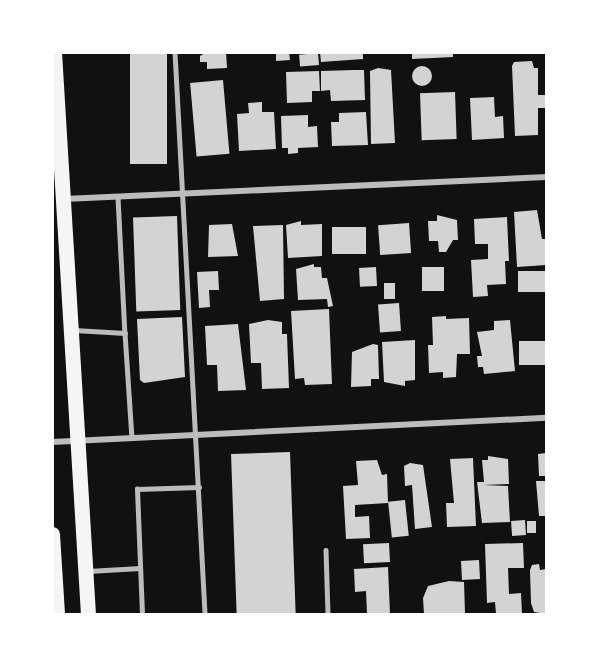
<!DOCTYPE html>
<html>
<head>
<meta charset="utf-8">
<style>
	body { margin:0 }
	#map { position:relative; width:599px; height:667px; overflow:hidden; background:#111; font-family:"Roboto Condensed",sans-serif }
	div>[style] { position:absolute }
	.building>* { inset:0; background:#d3d3d3; transform-origin:0 0 }
	.round { border-radius:50% }
	.service>* { height:4.5px; margin:-2.25px; padding:0 2.25px; transform-origin:2.25px; border-radius:2.25px; background:#bcbcbc }
	.minor>* { height:6px; margin:-3px; padding:0 3px; transform-origin:3px; border-radius:3px; background:#bcbcbc }
	.primary>* { height:15px; margin:-7.5px; padding:0 7.5px; transform-origin:7.5px; border-radius:7.5px; background:#f5f5f5 }
	span { translate:-50% -50%; white-space:nowrap; text-align:center; line-height:1.15; -webkit-text-stroke:6px #fff; paint-order:stroke }
	.frame { position:absolute; inset:0; border:54px solid #fff; pointer-events:none }
</style>
</head>
<body>
<div id="map">
	<div class="building">
		<div style="left:130px;top:52px;width:37px;height:112px"></div>
		<div style="clip-path:polygon(207px 52px,226px 52px,227px 68px,207px 69px,207px 62px,200px 62px,200px 56px)"></div>
		<div style="clip-path:polygon(276px 52px,289px 52px,290px 60px,276px 61px)"></div>
		<div style="clip-path:polygon(320px 52px,363px 52px,363px 59px,321px 62px)"></div>
		<div style="clip-path:polygon(412px 52px,453px 52px,453px 57px,412px 59px)"></div>
		<div style="left:318px;top:53px;width:12px;height:19px;rotate:85deg"></div>
		<div style="clip-path:polygon(532px 61px,534px 68px,538px 68px,538px 135px,515px 136px,512px 66px,514px 62px)"></div>
		<div class="round" style="left:412px;top:66px;width:20px;height:20px"></div>
		<div style="clip-path:polygon(378px 68px,391px 70px,395px 143px,371px 144px,370px 71px)"></div>
		<div style="clip-path:polygon(354px 70px,364px 70px,365px 100px,331px 101px,330px 90px,321px 91px,321px 71px)"></div>
		<div style="clip-path:polygon(319px 71px,320px 91px,312px 91px,312px 102px,287px 103px,286px 72px)"></div>
		<div style="left:223px;top:80px;width:74px;height:33px;rotate:85deg"></div>
		<div style="left:455px;top:92px;width:47px;height:35px;rotate:88deg"></div>
		<div style="left:538px;top:95px;width:8px;height:13px"></div>
		<div style="clip-path:polygon(494px 97px,495px 117px,503px 116px,504px 138px,472px 140px,470px 98px)"></div>
		<div style="clip-path:polygon(262px 102px,262px 112px,274px 112px,276px 149px,239px 151px,237px 114px,249px 113px,248px 103px)"></div>
		<div style="clip-path:polygon(366px 112px,368px 145px,332px 146px,331px 122px,339px 122px,339px 113px)"></div>
		<div style="clip-path:polygon(308px 115px,308px 127px,317px 126px,318px 147px,298px 148px,298px 153px,288px 154px,288px 148px,282px 148px,281px 116px)"></div>
		<div style="clip-path:polygon(537px 210px,542px 239px,546px 239px,546px 265px,517px 267px,514px 212px)"></div>
		<div style="clip-path:polygon(437px 215px,457px 220px,458px 240px,453px 240px,446px 252px,439px 252px,438px 241px,429px 241px,428px 221px,437px 221px)"></div>
		<div style="left:177px;top:216px;width:94px;height:44px;rotate:88deg"></div>
		<div style="clip-path:polygon(507px 217px,509px 261px,505px 261px,506px 284px,487px 285px,488px 296px,473px 297px,471px 260px,488px 259px,488px 244px,475px 244px,474px 219px)"></div>
		<div style="clip-path:polygon(301px 221px,301px 225px,322px 224px,322px 256px,288px 258px,286px 225px)"></div>
		<div style="left:409px;top:223px;width:30px;height:31px;rotate:86deg"></div>
		<div style="clip-path:polygon(232px 224px,238px 256px,208px 257px,209px 225px)"></div>
		<div style="clip-path:polygon(283px 225px,284px 299px,260px 301px,253px 226px)"></div>
		<div style="left:332px;top:227px;width:34px;height:27px"></div>
		<div style="clip-path:polygon(314px 264px,314px 267px,321px 267px,322px 278px,327px 278px,333px 306px,328px 307px,327px 299px,298px 300px,296px 269px)"></div>
		<div style="left:376px;top:267px;width:19px;height:17px;rotate:87deg"></div>
		<div style="left:422px;top:267px;width:22px;height:24px"></div>
		<div style="clip-path:polygon(218px 271px,219px 290px,209px 290px,210px 307px,199px 308px,197px 272px)"></div>
		<div style="left:546px;top:271px;width:21px;height:28px;rotate:90deg"></div>
		<div style="left:384px;top:283px;width:11px;height:16px"></div>
		<div style="left:399px;top:303px;width:28px;height:21px;rotate:86deg"></div>
		<div style="clip-path:polygon(329px 309px,332px 384px,305px 385px,304px 378px,295px 379px,291px 311px)"></div>
		<div style="clip-path:polygon(446px 316px,446px 319px,469px 318px,470px 354px,457px 354px,456px 377px,443px 378px,443px 372px,429px 373px,428px 345px,433px 345px,432px 317px)"></div>
		<div style="clip-path:polygon(182px 317px,185px 377px,144px 383px,140px 380px,137px 319px)"></div>
		<div style="clip-path:polygon(268px 320px,282px 322px,282px 334px,287px 334px,289px 388px,262px 389px,261px 363px,251px 363px,249px 324px)"></div>
		<div style="clip-path:polygon(510px 320px,515px 371px,484px 374px,483px 367px,478px 367px,477px 356px,482px 356px,477px 332px,494px 330px,494px 321px)"></div>
		<div style="clip-path:polygon(238px 324px,246px 390px,218px 391px,217px 365px,207px 365px,205px 326px)"></div>
		<div style="clip-path:polygon(415px 340px,415px 380px,405px 381px,405px 386px,384px 382px,382px 342px)"></div>
		<div style="left:546px;top:341px;width:24px;height:27px;rotate:90deg"></div>
		<div style="clip-path:polygon(373px 344px,378px 345px,379px 379px,371px 379px,371px 386px,351px 387px,352px 352px)"></div>
		<div style="left:290px;top:452px;width:161px;height:59px;rotate:88deg"></div>
		<div style="clip-path:polygon(546px 453px,546px 476px,539px 476px,538px 454px)"></div>
		<div style="clip-path:polygon(488px 456px,508px 459px,509px 484px,483px 485px,508px 486px,510px 522px,482px 523px,477px 482px,484px 482px,482px 460px,488px 460px)"></div>
		<div style="clip-path:polygon(473px 458px,476px 526px,447px 527px,446px 503px,454px 503px,450px 459px)"></div>
		<div style="clip-path:polygon(377px 460px,382px 475px,387px 474px,388px 503px,355px 505px,355px 517px,369px 516px,370px 538px,346px 539px,343px 486px,358px 485px,356px 461px)"></div>
		<div style="clip-path:polygon(410px 463px,423px 465px,432px 527px,415px 529px,412px 485px,405px 486px,404px 466px)"></div>
		<div style="clip-path:polygon(536px 481px,546px 481px,546px 516px,539px 516px)"></div>
		<div style="left:405px;top:500px;width:36px;height:17px;rotate:84deg"></div>
		<div style="left:525px;top:520px;width:15px;height:14px;rotate:86deg"></div>
		<div style="left:527px;top:521px;width:9px;height:12px"></div>
		<div style="left:389px;top:543px;width:19px;height:26px;rotate:87deg"></div>
		<div style="clip-path:polygon(523px 543px,524px 568px,508px 568px,509px 594px,521px 593px,522px 614px,496px 614px,495px 602px,487px 603px,485px 544px)"></div>
		<div style="left:479px;top:560px;width:19px;height:18px;rotate:87deg"></div>
		<div style="clip-path:polygon(539px 564px,540px 570px,546px 569px,546px 614px,534px 612px,531px 603px,530px 570px,532px 565px)"></div>
		<div style="clip-path:polygon(388px 567px,390px 614px,367px 614px,366px 591px,355px 592px,354px 569px)"></div>
		<div style="clip-path:polygon(449px 581px,464px 582px,465px 614px,424px 614px,423px 598px,428px 586px)"></div>
	</div>
	<div class="service">
		<div style="left:175px;top:52px;width:563px;rotate:86.94deg"></div>
		<div style="left:118px;top:197px;width:136px;rotate:87.1deg"></div>
		<div style="left:74px;top:330px;width:51px;rotate:3.4deg"></div>
		<div style="left:125px;top:333px;width:105px;rotate:86.2deg"></div>
		<div style="left:326px;top:550px;width:64px;rotate:88.2deg"></div>
		<div style="left:88px;top:571px;width:52px;rotate:-3.3deg"></div>
		<div style="left:142px;top:614px;width:125px;rotate:-92.3deg"></div>
		<div style="left:137px;top:489px;width:62px;rotate:-1.8deg"></div>
	</div>
	<div class="minor">
		<div style="left:64px;top:199px;width:483px;rotate:-2.6deg"></div>
		<div style="left:52px;top:442px;width:495px;rotate:-2.8deg"></div>
	</div>
	<div class="primary">
		<div style="left:54px;top:52px;width:563px;rotate:86.54deg"></div>
		<div style="left:52px;top:534px;width:80px;rotate:86.4deg"></div>
	</div>
	<div class="frame"></div>
</div>
</body>
</html>
